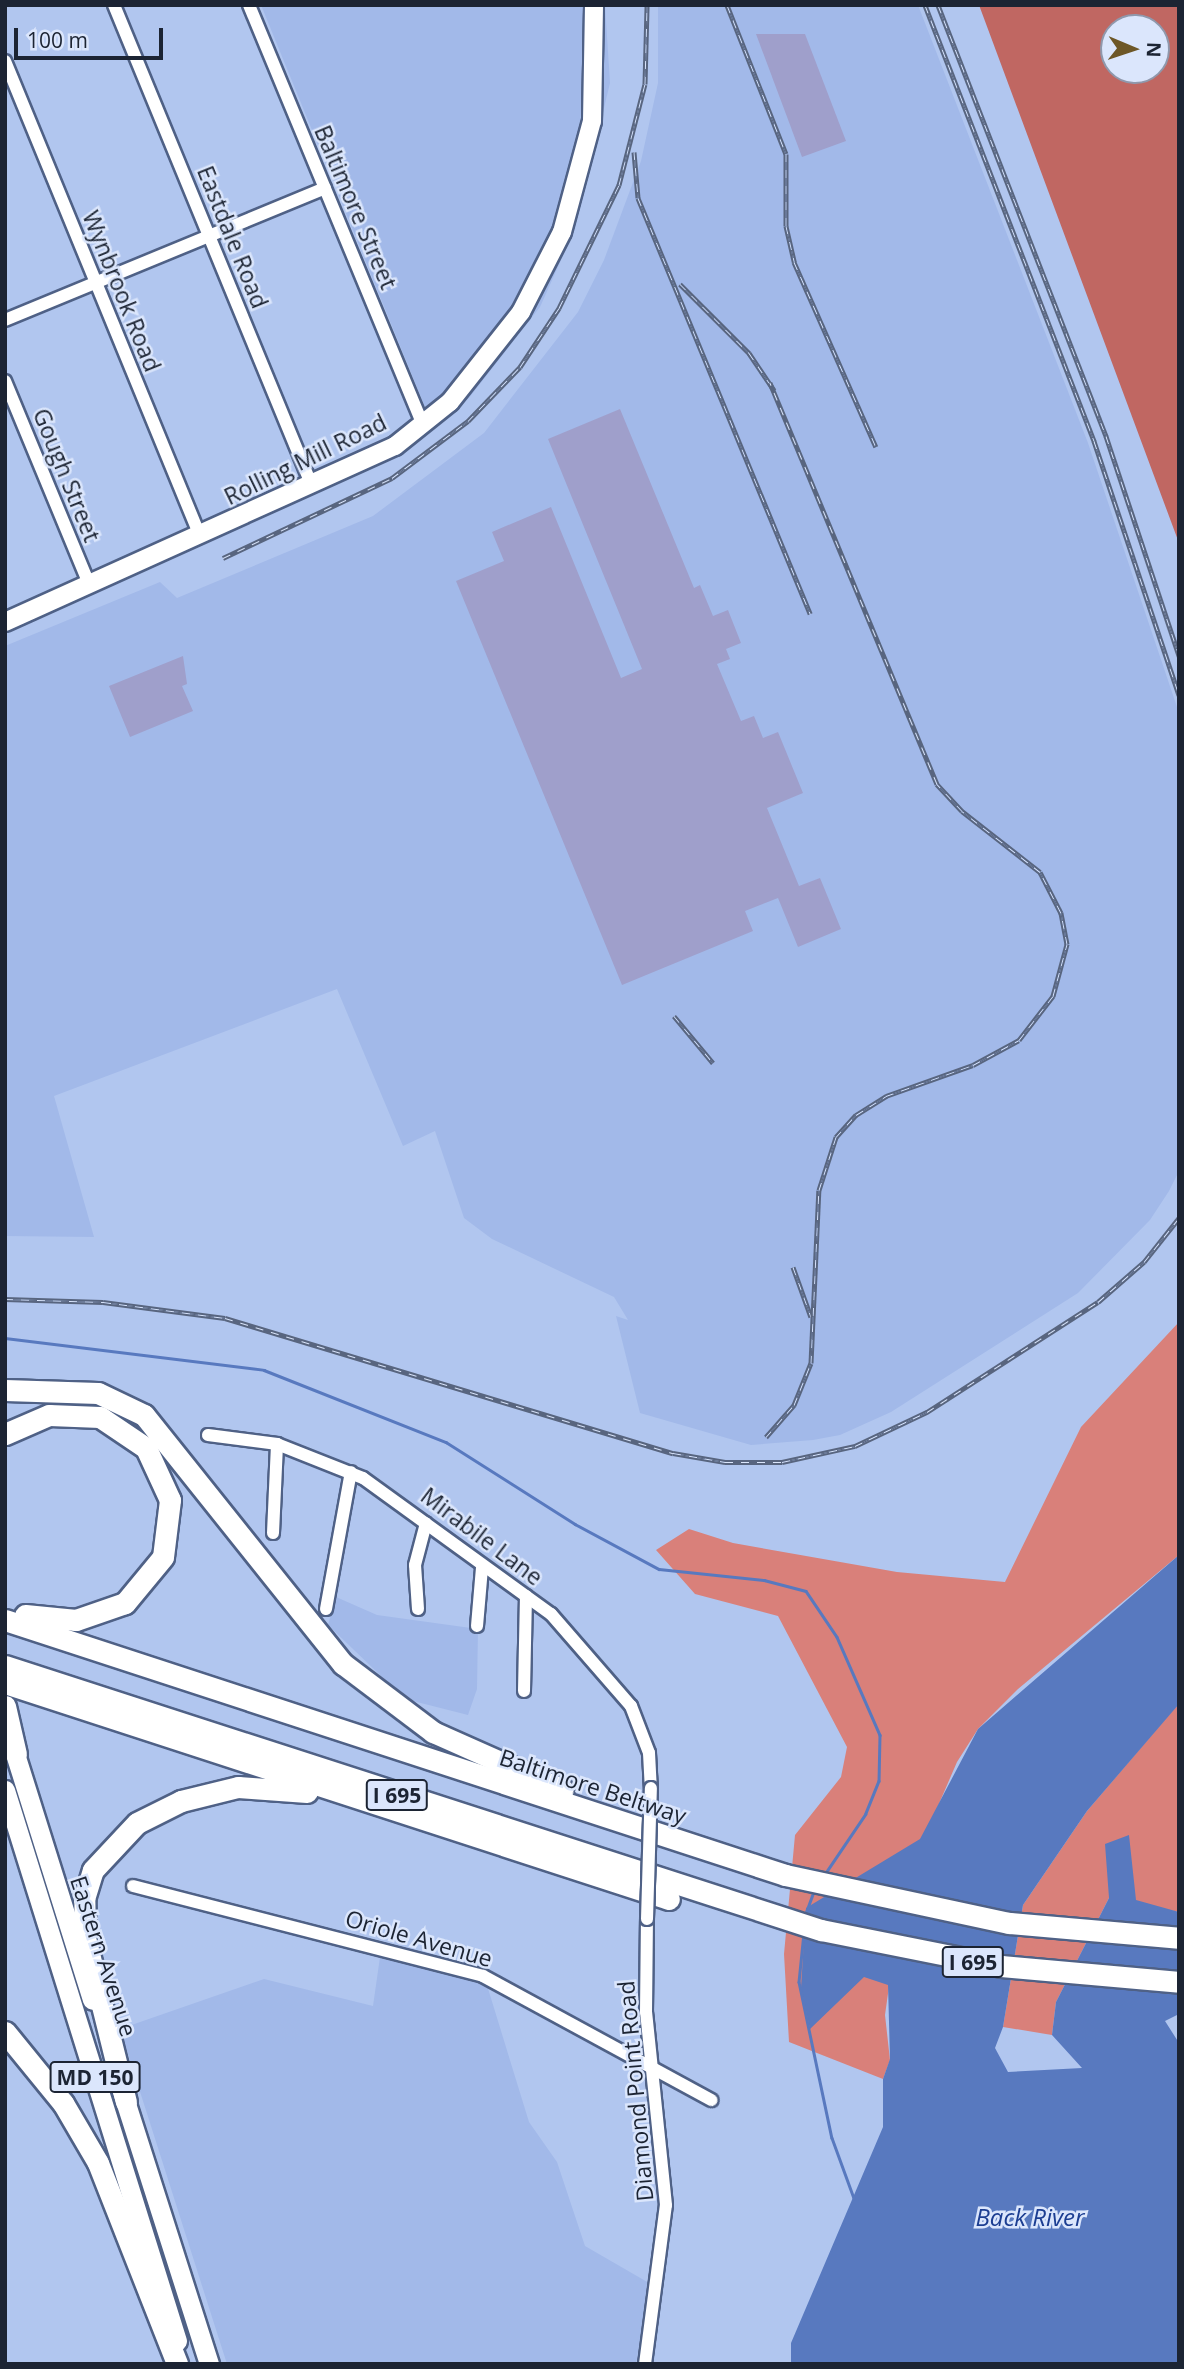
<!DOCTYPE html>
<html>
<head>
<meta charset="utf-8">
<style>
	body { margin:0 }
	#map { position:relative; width:1184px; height:2369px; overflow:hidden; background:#b1c6ef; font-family:"Open Sans",sans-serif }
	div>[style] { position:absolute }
	.built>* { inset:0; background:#a2b9e9 }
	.green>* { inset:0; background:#d9807a }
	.forest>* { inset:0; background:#c06762 }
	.water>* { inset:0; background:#5879bf }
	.stream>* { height:2.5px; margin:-1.25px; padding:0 1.25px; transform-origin:1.25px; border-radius:1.25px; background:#5879bf }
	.building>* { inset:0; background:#9f9fcb }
	.roads { filter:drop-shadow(2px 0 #4f6186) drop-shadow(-2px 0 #4f6186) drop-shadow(0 2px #4f6186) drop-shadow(0 -2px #4f6186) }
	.street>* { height:12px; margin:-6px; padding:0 6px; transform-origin:6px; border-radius:6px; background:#fff }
	.secondary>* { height:18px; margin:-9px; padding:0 9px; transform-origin:9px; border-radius:9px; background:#fff }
	.primary>* { height:19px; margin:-9.5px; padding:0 9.5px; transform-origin:9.5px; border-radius:9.5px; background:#fff }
	.highway>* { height:21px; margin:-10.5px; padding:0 10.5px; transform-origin:10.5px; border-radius:10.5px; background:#fff }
	.rail>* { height:5px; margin-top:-2.5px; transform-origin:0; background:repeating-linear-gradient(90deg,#dbe6fc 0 8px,#58657f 0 16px); box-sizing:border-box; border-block:2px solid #58657f }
	.bridges { filter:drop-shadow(2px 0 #4f6186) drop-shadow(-2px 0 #4f6186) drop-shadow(0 2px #4f6186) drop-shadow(0 -2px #4f6186) }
	.street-bridge>* { height:12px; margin:-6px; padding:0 6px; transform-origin:6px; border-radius:6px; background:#fff }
	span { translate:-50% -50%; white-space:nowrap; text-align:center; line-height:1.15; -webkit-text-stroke:5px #dbe6fc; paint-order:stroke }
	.shield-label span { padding:2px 5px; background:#dbe6fc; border:2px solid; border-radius:5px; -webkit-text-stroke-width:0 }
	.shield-label { font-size:21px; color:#1c2433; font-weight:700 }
	.street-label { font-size:23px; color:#1c2433 }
	.water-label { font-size:24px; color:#1c3e92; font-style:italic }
	.frame { position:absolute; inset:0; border:7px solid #1c2433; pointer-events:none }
	.north { position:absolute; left:1100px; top:14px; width:70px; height:70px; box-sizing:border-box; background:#dbe6fc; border:2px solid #8f98ac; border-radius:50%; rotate:92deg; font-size:19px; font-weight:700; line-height:28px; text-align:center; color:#1c2433 }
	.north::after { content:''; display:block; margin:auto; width:24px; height:32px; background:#6d5727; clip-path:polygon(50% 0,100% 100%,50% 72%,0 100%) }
	.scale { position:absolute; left:14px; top:28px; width:149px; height:32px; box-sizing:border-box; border:4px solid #1c2433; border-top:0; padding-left:9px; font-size:21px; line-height:24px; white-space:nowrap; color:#1c2433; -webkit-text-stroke:5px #dbe6fc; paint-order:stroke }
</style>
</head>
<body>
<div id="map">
	<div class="built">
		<div style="clip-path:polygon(261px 5px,605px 5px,610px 83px,575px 229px,540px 307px,469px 398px,434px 429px)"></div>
		<div style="clip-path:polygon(658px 5px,918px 5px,1088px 443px,1179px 713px,1179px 1171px,1169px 1191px,1150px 1220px,1078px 1293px,891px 1412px,840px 1435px,813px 1440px,751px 1445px,640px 1413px,616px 1316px,628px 1320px,614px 1297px,492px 1239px,464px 1218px,435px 1131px,403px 1146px,337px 989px,54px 1096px,94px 1237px,5px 1236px,5px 646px,160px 582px,177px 598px,373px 516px,484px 433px,578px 312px,604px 260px,641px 161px,658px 83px)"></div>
		<div style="clip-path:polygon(336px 1597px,377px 1615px,478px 1629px,477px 1689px,468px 1715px,405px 1699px,328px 1625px)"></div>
		<div style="clip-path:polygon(381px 1950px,486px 1982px,529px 2122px,557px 2162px,585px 2246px,649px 2283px,636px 2364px,227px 2364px,120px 2029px,264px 1979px,373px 2006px)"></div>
	</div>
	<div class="green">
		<div style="clip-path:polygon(1179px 1322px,1179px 1555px,1018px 1689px,978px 1729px,957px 1762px,903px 1887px,885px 2015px,890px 2060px,883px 2079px,789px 2042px,784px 1954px,795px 1835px,841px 1777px,847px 1747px,778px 1616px,695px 1594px,656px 1550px,689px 1529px,733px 1543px,897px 1572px,1005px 1582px,1081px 1427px)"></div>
		<div style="clip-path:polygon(1179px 1703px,1179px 1912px,1109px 1898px,1056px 2002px,1052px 2035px,1003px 2027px,1023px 1905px,1087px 1811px)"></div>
	</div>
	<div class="forest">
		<div style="clip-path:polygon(evenodd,979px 5px,1179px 5px,1179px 543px,979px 5px,1114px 28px,1156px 28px,1156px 70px,1114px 70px,1114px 28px)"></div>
	</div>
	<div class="water">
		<div style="clip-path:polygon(1179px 1555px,1179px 1704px,1087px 1811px,1023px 1905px,1003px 2027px,995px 2048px,1008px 2072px,1082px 2068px,1052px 2035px,1056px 2002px,1109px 1898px,1105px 1844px,1129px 1835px,1136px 1900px,1179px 1912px,1179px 2014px,1165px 2021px,1179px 2043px,1179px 2364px,791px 2364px,791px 2343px,883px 2127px,883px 2079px,890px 2059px,888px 1985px,864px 1977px,810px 2029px,801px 1988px,806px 1908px,920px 1839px,978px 1729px)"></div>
	</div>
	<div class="stream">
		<div style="left:5px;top:1338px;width:261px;rotate:7deg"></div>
		<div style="left:264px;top:1370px;width:196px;rotate:21.6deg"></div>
		<div style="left:446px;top:1442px;width:153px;rotate:32.4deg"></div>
		<div style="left:575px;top:1524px;width:95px;rotate:28.2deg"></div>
		<div style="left:659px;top:1569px;width:106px;rotate:6deg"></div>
		<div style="left:764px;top:1580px;width:43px;rotate:14.7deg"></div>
		<div style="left:806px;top:1591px;width:55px;rotate:56deg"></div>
		<div style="left:837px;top:1637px;width:107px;rotate:66.3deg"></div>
		<div style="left:880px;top:1735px;width:46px;rotate:91.2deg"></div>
		<div style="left:879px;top:1781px;width:35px;rotate:112deg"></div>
		<div style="left:866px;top:1814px;width:75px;rotate:124.1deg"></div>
		<div style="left:805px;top:1915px;width:27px;rotate:-70deg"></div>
		<div style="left:804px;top:1933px;width:49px;rotate:95.8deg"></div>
		<div style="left:799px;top:1982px;width:159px;rotate:78.1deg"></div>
		<div style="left:832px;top:2138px;width:64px;rotate:69.9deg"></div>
	</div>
	<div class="building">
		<div style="clip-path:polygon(756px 34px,805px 34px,846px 141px,802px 157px)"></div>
		<div style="clip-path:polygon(620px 409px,694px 588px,700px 585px,713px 616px,728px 610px,741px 643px,726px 649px,730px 659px,717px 664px,741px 721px,754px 716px,763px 738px,778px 732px,803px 793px,767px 808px,799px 886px,820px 878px,841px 929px,798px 947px,778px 898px,745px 911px,753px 931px,622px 985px,456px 581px,504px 561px,492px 532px,551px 507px,621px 678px,642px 669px,548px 439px)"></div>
		<div style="clip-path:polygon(183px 656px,187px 684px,182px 686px,193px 711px,130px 737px,109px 686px)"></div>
	</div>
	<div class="roads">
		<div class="street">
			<div style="left:114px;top:5px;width:520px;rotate:67.63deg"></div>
			<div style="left:249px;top:5px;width:455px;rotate:67.5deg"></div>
			<div style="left:5px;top:61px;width:513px;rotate:67.68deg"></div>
			<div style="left:5px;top:320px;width:346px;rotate:-22.4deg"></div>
			<div style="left:5px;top:381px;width:222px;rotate:67.5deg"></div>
			<div style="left:208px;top:1435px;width:70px;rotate:7.4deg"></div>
			<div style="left:277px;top:1444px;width:92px;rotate:21.6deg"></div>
			<div style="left:363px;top:1478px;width:232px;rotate:35.9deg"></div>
			<div style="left:551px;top:1614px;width:122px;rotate:49deg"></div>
			<div style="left:631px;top:1706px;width:50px;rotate:69deg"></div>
			<div style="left:649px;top:1753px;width:35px;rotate:87deg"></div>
			<div style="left:273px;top:1533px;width:89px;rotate:-87.4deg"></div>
			<div style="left:326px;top:1609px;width:139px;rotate:-79.7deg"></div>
			<div style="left:418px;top:1609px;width:44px;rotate:-93.9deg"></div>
			<div style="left:415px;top:1565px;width:43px;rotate:-75.3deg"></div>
			<div style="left:477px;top:1626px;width:58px;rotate:-85.1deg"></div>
			<div style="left:524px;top:1691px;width:95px;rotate:-88.8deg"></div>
			<div style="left:133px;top:1886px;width:361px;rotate:14.4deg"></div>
			<div style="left:483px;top:1976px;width:260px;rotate:28.5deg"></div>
			<div style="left:645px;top:2364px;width:160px;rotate:-82.5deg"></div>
			<div style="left:666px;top:2205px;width:194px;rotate:-95.9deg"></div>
			<div style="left:646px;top:2012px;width:93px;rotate:-89.4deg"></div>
		</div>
		<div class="secondary">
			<div style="left:5px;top:622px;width:428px;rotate:-24.3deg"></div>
			<div style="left:395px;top:446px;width:70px;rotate:-38.7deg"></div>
			<div style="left:450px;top:402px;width:115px;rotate:-51.7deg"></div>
			<div style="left:521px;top:312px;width:90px;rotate:-62.9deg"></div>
			<div style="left:562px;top:232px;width:115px;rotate:-74.9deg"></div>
			<div style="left:592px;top:121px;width:116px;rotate:-89deg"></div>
		</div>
		<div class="primary">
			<div style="left:11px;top:1741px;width:271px;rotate:72.6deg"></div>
			<div style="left:5px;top:1790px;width:577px;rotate:72.66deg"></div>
			<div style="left:121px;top:2088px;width:290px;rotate:72.3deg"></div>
		</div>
		<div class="highway">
			<div style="left:5px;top:1390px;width:93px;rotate:1.8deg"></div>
			<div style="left:98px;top:1393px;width:51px;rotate:25.6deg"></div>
			<div style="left:144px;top:1415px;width:319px;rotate:51.4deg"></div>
			<div style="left:343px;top:1664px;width:113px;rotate:37.1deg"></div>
			<div style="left:433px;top:1732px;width:142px;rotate:24deg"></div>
			<div style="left:5px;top:1434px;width:48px;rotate:-23.4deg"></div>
			<div style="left:49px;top:1415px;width:51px;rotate:2.2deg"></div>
			<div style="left:100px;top:1417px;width:55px;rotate:34deg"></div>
			<div style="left:146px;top:1448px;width:57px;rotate:65.2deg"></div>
			<div style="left:170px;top:1500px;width:57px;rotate:97deg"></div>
			<div style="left:163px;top:1557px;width:60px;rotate:129.6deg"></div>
			<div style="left:125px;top:1603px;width:52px;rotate:160.9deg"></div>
			<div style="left:76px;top:1620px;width:51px;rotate:-174.4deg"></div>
			<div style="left:5px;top:1620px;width:821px;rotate:18.1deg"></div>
			<div style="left:785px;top:1875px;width:229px;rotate:12.1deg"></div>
			<div style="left:1009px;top:1923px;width:171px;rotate:5deg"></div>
			<div style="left:5px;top:1666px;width:858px;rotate:17.93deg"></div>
			<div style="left:821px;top:1930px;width:184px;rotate:11.3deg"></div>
			<div style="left:1001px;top:1966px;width:179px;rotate:5.1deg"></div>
			<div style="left:5px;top:1683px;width:698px;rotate:18.02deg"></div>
			<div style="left:5px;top:1706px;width:49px;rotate:77.1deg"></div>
			<div style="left:5px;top:2032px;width:92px;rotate:50.8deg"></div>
			<div style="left:63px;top:2103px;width:69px;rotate:59.7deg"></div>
			<div style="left:98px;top:2163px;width:216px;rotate:68.5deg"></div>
			<div style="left:126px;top:2102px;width:169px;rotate:-104deg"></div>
			<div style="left:85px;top:1938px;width:39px;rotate:-91deg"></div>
			<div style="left:84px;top:1899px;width:30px;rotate:-73deg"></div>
			<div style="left:93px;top:1870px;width:64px;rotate:-46.9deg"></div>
			<div style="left:137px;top:1823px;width:49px;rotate:-26.6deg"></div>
			<div style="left:181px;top:1801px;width:59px;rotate:-13.8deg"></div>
			<div style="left:238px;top:1787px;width:69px;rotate:4.1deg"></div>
		</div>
	</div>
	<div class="rail">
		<div style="left:727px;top:5px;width:160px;rotate:68.4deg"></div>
		<div style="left:786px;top:154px;width:72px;rotate:90deg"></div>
		<div style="left:786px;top:226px;width:37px;rotate:77deg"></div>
		<div style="left:794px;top:262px;width:202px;rotate:66.1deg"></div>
		<div style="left:925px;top:5px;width:468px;rotate:68.8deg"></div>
		<div style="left:1094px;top:441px;width:268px;rotate:71.5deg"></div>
		<div style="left:938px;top:5px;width:463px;rotate:68.7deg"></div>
		<div style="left:1106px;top:436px;width:232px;rotate:71.6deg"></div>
		<div style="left:634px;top:152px;width:46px;rotate:85deg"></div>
		<div style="left:638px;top:198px;width:450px;rotate:67.5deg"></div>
		<div style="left:680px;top:284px;width:98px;rotate:45deg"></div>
		<div style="left:749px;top:353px;width:45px;rotate:56deg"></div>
		<div style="left:223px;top:558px;width:187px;rotate:-25.3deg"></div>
		<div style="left:392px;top:478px;width:95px;rotate:-36.9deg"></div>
		<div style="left:468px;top:421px;width:75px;rotate:-46.1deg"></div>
		<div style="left:520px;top:367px;width:71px;rotate:-56.5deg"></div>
		<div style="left:559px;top:308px;width:137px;rotate:-64deg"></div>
		<div style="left:619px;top:185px;width:104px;rotate:-75.6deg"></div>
		<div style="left:645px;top:84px;width:79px;rotate:-88.5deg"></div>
		<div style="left:674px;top:1016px;width:61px;rotate:50.3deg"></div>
		<div style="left:793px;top:1267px;width:53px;rotate:70.2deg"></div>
		<div style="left:5px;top:1299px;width:98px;rotate:1.8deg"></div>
		<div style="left:103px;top:1302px;width:123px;rotate:7.5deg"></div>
		<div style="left:225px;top:1318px;width:468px;rotate:16.8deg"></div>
		<div style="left:673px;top:1453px;width:53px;rotate:9.8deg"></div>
		<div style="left:725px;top:1462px;width:57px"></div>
		<div style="left:782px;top:1462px;width:75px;rotate:-12.4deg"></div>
		<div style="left:855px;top:1446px;width:80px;rotate:-25.3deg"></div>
		<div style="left:927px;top:1412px;width:203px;rotate:-32.8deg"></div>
		<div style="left:1098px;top:1302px;width:61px;rotate:-41deg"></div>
		<div style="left:1144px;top:1262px;width:56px;rotate:-51.5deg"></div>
		<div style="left:766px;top:1437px;width:43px;rotate:-48.8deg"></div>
		<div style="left:794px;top:1405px;width:45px;rotate:-68deg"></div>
		<div style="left:811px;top:1363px;width:173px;rotate:-87.4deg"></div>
		<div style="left:819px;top:1190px;width:56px;rotate:-72.2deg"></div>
		<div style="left:836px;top:1137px;width:30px;rotate:-48deg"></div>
		<div style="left:856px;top:1115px;width:36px;rotate:-32deg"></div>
		<div style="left:886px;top:1096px;width:92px;rotate:-19.6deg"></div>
		<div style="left:973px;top:1065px;width:52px;rotate:-28.5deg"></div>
		<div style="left:1019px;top:1040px;width:56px;rotate:-52.3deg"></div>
		<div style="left:1053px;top:996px;width:54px;rotate:-74.9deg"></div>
		<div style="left:1067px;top:944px;width:32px;rotate:-101deg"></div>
		<div style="left:1061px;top:913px;width:46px;rotate:-117.1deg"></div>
		<div style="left:1040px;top:872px;width:99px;rotate:-142deg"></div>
		<div style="left:962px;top:811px;width:37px;rotate:-133deg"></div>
		<div style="left:937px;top:784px;width:435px;rotate:-112.6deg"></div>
	</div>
	<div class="bridges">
		<div class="street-bridge">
			<div style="left:647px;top:1919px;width:131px;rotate:-88.3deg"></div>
		</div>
	</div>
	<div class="shield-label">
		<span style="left:397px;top:1795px">I 695</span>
		<span style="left:973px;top:1962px">I 695</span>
		<span style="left:95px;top:2077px">MD 150</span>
	</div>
	<div class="street-label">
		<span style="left:356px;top:207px;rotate:67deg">Baltimore Street</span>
		<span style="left:233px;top:237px;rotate:68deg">Eastdale Road</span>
		<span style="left:122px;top:291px;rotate:68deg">Wynbrook Road</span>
		<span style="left:305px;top:459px;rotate:-26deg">Rolling Mill Road</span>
		<span style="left:67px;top:475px;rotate:68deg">Gough Street</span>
		<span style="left:482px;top:1536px;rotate:37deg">Mirabile Lane</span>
		<span style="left:593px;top:1786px;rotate:18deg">Baltimore Beltway</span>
		<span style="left:419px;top:1938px;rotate:16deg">Oriole Avenue</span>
		<span style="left:104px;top:1956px;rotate:72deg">Eastern Avenue</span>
		<span style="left:635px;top:2091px;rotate:-95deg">Diamond Point Road</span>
	</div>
	<div class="water-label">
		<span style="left:1030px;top:2217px">Back River</span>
	</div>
	<div class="frame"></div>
	<div class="north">N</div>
	<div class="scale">100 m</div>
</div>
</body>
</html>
